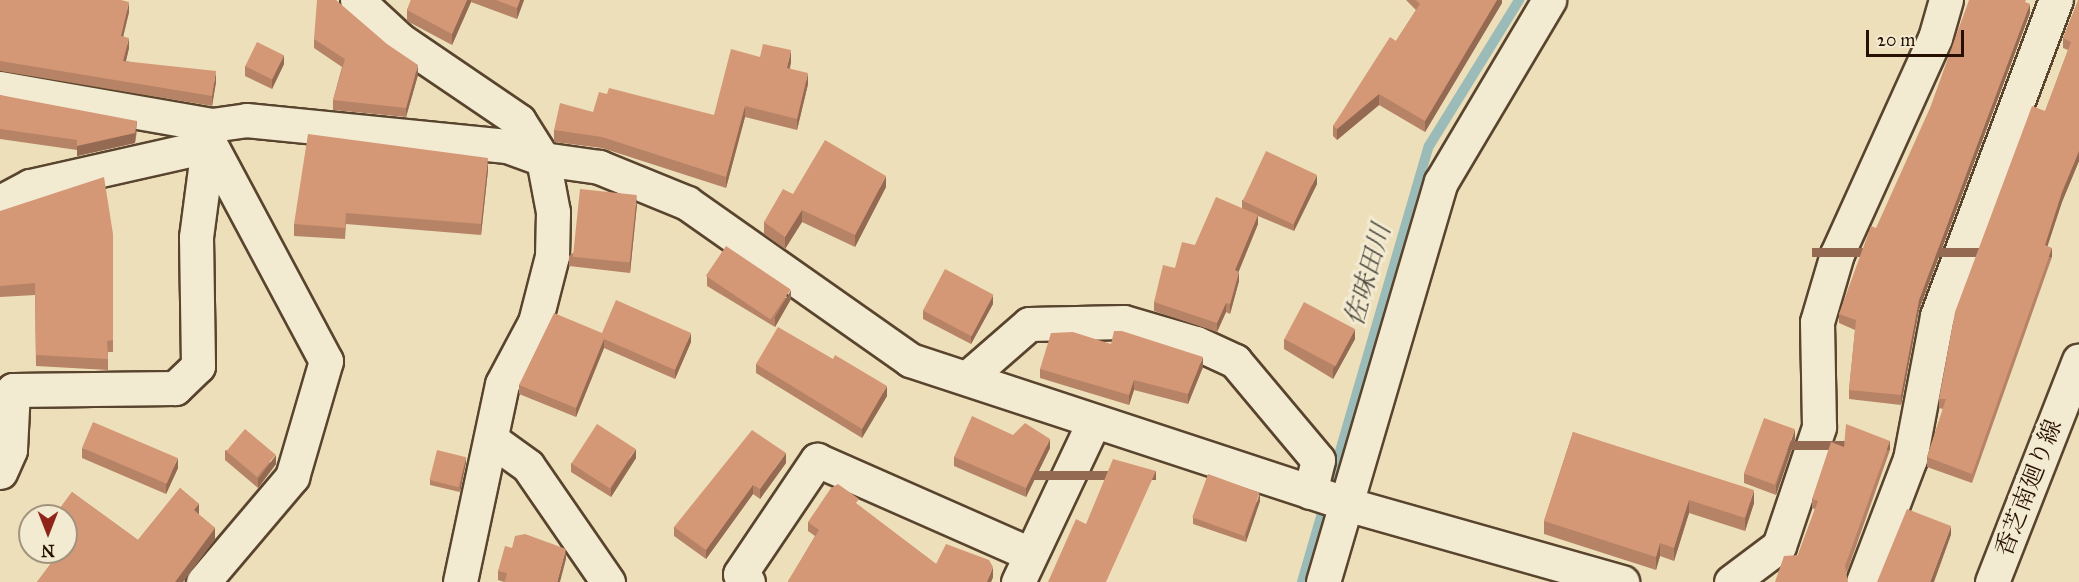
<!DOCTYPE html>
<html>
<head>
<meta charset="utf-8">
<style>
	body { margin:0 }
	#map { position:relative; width:2079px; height:582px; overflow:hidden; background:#eddfba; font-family:"IM FELL Great Primer","Noto Serif JP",serif }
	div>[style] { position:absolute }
	.stream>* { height:10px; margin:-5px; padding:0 5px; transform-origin:5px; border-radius:5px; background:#9bbbb8 }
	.roads { filter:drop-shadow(2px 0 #59442e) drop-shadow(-2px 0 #59442e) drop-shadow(0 2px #59442e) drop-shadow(0 -2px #59442e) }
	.street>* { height:33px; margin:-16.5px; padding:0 16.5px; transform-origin:16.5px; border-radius:16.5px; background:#f3ead2 }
	.secondary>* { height:33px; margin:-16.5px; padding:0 16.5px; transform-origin:16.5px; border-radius:16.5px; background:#f3ead2 }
	.wall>* { inset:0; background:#b68366 }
	.shaded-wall>* { inset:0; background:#946a53; transform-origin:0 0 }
	.building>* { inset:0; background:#d49877; transform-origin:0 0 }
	span { translate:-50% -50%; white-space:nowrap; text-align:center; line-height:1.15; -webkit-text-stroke:6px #f3ead2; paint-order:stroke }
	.street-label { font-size:24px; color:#281000 }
	.water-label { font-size:26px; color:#504c40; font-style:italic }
	.north { position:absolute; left:18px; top:504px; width:60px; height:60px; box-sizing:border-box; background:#f3ead2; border:2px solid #a2937e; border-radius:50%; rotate:180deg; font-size:16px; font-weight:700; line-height:24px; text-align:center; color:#281000 }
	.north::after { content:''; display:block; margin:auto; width:21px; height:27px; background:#8f2418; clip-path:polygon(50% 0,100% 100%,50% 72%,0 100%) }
	.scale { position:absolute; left:1866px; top:30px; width:98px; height:27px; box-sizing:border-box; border:3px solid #281000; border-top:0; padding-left:8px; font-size:18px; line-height:21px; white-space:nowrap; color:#281000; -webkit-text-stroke:4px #f3ead2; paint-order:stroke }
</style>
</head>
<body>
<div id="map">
	<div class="stream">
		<div style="left:1302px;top:582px;width:454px;rotate:-73.8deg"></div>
		<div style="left:1429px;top:146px;width:172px;rotate:-58.3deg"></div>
	</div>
	<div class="roads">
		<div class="street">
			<div style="left:357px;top:0;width:59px;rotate:42.9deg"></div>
			<div style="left:400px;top:40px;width:144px;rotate:34.2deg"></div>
			<div style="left:519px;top:121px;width:45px;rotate:57.7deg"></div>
			<div style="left:543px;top:159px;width:54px;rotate:79.3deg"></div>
			<div style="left:553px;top:212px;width:44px;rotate:91.3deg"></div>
			<div style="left:552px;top:256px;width:68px;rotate:104.4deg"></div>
			<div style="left:535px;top:322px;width:70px;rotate:118deg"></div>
			<div style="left:502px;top:384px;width:202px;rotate:102deg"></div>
			<div style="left:0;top:88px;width:215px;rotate:9.9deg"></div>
			<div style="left:212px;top:125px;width:34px;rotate:-8deg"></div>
			<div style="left:246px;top:120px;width:262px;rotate:5.7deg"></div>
			<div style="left:507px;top:146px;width:38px;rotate:20deg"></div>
			<div style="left:543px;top:159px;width:57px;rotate:8.1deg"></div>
			<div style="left:599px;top:167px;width:95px;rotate:22.2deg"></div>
			<div style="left:687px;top:203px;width:273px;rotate:35.1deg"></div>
			<div style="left:910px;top:360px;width:463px;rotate:18.2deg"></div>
			<div style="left:1350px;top:505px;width:283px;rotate:15.8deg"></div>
			<div style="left:0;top:202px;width:34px;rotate:-28deg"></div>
			<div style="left:30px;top:186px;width:182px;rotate:-12.7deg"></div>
			<div style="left:208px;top:146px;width:92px;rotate:97.5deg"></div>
			<div style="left:196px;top:237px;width:129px;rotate:89.1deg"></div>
			<div style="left:198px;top:366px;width:32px;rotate:136deg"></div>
			<div style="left:175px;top:388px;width:162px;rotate:179.3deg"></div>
			<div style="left:13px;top:390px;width:60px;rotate:92.9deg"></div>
			<div style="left:10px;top:450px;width:24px;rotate:114deg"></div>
			<div style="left:967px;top:378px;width:82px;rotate:-41.1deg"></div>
			<div style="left:1029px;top:324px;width:95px;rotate:-1.2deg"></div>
			<div style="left:1124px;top:322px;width:75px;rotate:16.3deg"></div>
			<div style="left:1196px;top:343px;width:43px;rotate:24.8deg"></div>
			<div style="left:1235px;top:361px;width:129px;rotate:50deg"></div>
			<div style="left:1318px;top:460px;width:33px;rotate:104deg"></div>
			<div style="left:492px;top:440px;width:44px;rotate:35.8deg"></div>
			<div style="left:528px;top:466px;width:141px;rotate:55.4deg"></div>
			<div style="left:203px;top:582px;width:138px;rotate:-49.7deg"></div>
			<div style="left:292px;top:477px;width:121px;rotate:-73.7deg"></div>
			<div style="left:326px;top:361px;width:248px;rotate:-118.1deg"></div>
			<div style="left:748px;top:582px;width:11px;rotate:-135deg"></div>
			<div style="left:740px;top:574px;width:138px;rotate:-56deg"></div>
			<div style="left:817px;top:460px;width:233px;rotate:23.8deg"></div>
			<div style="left:1018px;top:582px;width:178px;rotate:-64.7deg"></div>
			<div style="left:1323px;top:582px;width:417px;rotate:-73.6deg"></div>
			<div style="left:1441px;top:182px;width:212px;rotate:-59.3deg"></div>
			<div style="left:1731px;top:582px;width:60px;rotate:-36.9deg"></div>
			<div style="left:1779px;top:546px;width:126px;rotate:-71.4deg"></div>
			<div style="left:1819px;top:427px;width:105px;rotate:-91.1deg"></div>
			<div style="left:1817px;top:322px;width:71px;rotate:-73.6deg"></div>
			<div style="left:1837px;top:254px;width:237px;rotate:-65.6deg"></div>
			<div style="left:1935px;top:38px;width:40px;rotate:-74deg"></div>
			<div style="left:1863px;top:582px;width:132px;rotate:-69.1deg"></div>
			<div style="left:1910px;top:459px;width:146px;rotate:-79.3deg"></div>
			<div style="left:1937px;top:316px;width:338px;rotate:-69.4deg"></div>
		</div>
		<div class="secondary">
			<div style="left:1992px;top:582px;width:238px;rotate:-68.6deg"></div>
		</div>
	</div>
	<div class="wall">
		<div style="clip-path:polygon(0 0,129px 12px,123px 36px,129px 48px,126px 61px,216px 82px,212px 106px,0 71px)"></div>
		<div style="clip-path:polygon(411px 0,524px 0,517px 19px,471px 2px,452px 45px,407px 21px,407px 10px)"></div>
		<div style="clip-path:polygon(1406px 0,1502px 0,1502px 3px,1425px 132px,1379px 105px,1337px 140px,1333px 136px,1333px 126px,1396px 41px,1416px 10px)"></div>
		<div style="clip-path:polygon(2079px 0,2079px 161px,2062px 202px,2047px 246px,2052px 257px,1972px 483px,1927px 467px,1927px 457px,1943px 409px,1939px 408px,1939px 399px,2068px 50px,2063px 48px,2063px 38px)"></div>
		<div style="clip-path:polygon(2029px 3px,2030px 13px,1919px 310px,1901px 405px,1849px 399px,1849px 390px,1855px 330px,1839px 323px,1839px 314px)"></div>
		<div style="clip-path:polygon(314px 39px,418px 75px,406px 117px,333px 110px,333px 100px,342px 67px,314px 48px)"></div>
		<div style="clip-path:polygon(760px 57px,791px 62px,790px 68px,808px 84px,797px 130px,745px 117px,726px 188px,602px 148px,554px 142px,554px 130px,593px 112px,714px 115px)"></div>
		<div style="clip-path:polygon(284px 64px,272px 89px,245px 76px,245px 66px)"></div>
		<div style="clip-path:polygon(0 95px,137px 131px,135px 143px,77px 156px,77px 150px,0 139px)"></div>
		<div style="clip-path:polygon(488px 170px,481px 235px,346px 224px,345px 239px,294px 236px,294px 224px)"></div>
		<div style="clip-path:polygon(1317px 184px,1294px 231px,1258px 216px,1258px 224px,1239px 271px,1239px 281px,1230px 314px,1226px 312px,1217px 332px,1154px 311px,1154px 302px,1175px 268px,1195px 245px,1242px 208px,1242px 200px)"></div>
		<div style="clip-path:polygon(886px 187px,855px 247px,802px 222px,785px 249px,764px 234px,764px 222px,793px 194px)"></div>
		<div style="clip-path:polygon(637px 204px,630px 273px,569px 266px,569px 256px)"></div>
		<div style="clip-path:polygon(0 211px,113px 234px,113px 352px,108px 352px,108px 370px,36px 366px,35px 295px,0 297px)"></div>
		<div style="clip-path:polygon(707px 276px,791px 299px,775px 327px,707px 286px)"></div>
		<div style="clip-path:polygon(993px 304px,971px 344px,923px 319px,923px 310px)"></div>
		<div style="clip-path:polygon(602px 333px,691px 342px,675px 379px,604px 348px,576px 417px,519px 394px,519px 385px)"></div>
		<div style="clip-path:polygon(1284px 339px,1355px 339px,1333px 379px,1284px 349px)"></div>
		<div style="clip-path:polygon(1111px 344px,1203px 367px,1188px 404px,1134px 390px,1129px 405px,1040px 378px,1040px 369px)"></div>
		<div style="clip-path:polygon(833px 359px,887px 396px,862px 438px,756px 373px,756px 364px)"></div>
		<div style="clip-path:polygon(1573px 432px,1754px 503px,1745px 531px,1689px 513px,1674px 561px,1660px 556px,1656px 570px,1544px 534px,1544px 521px)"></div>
		<div style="clip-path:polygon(1013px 435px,1050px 448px,1026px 497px,954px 466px,954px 457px)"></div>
		<div style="clip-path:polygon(1795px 439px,1776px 495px,1744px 483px,1744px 474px)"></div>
		<div style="clip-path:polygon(1844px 447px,1890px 450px,1847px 572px,1798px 555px,1815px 509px,1812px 508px,1812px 499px)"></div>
		<div style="clip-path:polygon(82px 448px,178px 468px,166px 494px,82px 458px)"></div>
		<div style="clip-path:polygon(225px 450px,276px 464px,258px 488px,225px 460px)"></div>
		<div style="clip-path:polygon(636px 458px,611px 497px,571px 472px,571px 463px)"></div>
		<div style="clip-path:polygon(466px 462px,460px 492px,430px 485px,430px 480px)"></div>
		<div style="clip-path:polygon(786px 463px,760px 499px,753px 494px,706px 559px,674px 536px,674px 527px)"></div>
		<div style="clip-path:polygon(180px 488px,199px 504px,199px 515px,215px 528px,215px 539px,183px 582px,37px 582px,52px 562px,42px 555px,42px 552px,66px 552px,66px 516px,55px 516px,55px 515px,72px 492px,138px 540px)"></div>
		<div style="clip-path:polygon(1260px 501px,1246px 542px,1193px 524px,1193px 517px)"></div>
		<div style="clip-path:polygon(859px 506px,936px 564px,993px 577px,991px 582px,788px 582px,815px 536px,808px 531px,808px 522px)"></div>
		<div style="clip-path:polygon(512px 548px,566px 559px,504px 582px,498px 580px,498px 571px)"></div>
	</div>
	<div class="shaded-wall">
		<div style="clip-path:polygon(467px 0,471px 0,471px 2px,452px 45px,452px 34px)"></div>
		<div style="clip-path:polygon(520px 0,524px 0,517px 19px,517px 8px)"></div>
		<div style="clip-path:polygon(1497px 0,1502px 0,1502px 3px,1425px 132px,1425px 121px)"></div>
		<div style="clip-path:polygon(129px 2px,129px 12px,121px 46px,121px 36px)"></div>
		<div style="clip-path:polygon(2030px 4px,2030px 13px,1919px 310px,1901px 405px,1901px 395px,1919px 300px)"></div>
		<div style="clip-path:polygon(129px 38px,129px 48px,123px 72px,123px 61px)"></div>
		<div style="clip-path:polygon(791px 50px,791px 62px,787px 79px,787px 68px)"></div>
		<div style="clip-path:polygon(284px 55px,284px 64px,272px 89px,272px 79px)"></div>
		<div style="clip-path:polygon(418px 65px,418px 75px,406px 117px,406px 108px)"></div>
		<div style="clip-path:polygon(216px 71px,216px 82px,212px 106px,212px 96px)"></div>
		<div style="clip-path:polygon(808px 73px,808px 84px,797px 130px,797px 119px)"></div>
		<div style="clip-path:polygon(1379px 94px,1379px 105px,1337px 140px,1337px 129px)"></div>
		<div style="clip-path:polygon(745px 106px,745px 117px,726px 188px,726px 177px)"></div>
		<div style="clip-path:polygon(137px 121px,135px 143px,77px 156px,77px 146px)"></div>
		<div style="clip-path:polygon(2079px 151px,2079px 161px,2062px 202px,2045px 254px,2045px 245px,2062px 192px)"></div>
		<div style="clip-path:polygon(488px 158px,488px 170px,481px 235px,481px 224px)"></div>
		<div style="clip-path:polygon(1317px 175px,1317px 184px,1294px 231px,1294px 221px)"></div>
		<div style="clip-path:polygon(886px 176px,886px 187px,855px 247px,855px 235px)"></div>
		<div style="clip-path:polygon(637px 195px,637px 204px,630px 273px,630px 263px)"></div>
		<div style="clip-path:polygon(802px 210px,802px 222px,785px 249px,785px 237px)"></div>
		<div style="clip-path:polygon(1258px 215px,1258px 224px,1235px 280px,1235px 270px)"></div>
		<div style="left:2052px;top:248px;width:9px;height:240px;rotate:90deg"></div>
		<div style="clip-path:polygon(1239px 272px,1239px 281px,1230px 314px,1230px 304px)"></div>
		<div style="clip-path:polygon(791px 290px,791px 299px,775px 327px,775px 317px)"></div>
		<div style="clip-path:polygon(993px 295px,993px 304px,971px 344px,971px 334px)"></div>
		<div style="clip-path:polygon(1226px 303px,1226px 312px,1217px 332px,1217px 323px)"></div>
		<div style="clip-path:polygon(1355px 329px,1355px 339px,1333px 379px,1333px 369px)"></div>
		<div style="clip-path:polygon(691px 333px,691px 342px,675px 379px,675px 370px)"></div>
		<div style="clip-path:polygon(604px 339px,604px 348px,576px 417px,576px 408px)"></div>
		<div style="clip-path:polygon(1203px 357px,1203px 367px,1188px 404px,1188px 394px)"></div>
		<div style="clip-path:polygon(1134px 380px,1134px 390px,1129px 405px,1129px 395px)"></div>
		<div style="clip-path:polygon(887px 386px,887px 396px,862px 438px,862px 429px)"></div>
		<div style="clip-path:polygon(1795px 429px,1795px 439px,1776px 495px,1776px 486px)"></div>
		<div style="clip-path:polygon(1050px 439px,1050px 448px,1026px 497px,1026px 488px)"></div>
		<div style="left:1890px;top:441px;width:9px;height:133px;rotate:90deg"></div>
		<div style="clip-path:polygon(636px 449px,636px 458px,611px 497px,611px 488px)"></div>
		<div style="clip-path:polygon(786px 453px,786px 463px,760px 499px,760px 489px)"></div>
		<div style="clip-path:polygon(276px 455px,276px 464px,258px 488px,258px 479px)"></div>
		<div style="clip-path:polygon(466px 457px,466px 462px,460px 492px,460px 487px)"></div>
		<div style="clip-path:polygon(178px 458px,178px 468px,166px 494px,166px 484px)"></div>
		<div style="left:1156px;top:471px;width:9px;height:122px;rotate:90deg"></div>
		<div style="clip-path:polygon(753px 485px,753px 494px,706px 559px,706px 550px)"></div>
		<div style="clip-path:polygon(1754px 490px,1754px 503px,1745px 531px,1745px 518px)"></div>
		<div style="clip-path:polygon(1260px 493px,1260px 501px,1246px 542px,1246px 534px)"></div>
		<div style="clip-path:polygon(1689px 500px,1689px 513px,1674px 561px,1674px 548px)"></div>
		<div style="clip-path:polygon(199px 504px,199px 515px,194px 510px)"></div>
		<div style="clip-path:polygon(1951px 526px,1951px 535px,1934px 582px,1930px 582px)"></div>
		<div style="clip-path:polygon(215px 528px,215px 539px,183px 582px,175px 582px)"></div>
		<div style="clip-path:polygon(1660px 543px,1660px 556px,1656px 570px,1656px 557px)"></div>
		<div style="clip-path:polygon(566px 549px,566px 559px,560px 582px,557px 582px)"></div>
		<div style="clip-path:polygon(993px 567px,993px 577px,991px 582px,987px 582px)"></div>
	</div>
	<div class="building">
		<div style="clip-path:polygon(0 0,121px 0,129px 2px,121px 36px,129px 38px,123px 61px,216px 71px,212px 96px,0 61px)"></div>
		<div style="clip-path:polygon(317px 0,336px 0,387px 44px,418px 65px,406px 108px,333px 100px,345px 59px,314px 39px)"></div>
		<div style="clip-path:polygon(411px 0,467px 0,452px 34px,407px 10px)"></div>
		<div style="clip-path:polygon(496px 0,520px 0,517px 8px)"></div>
		<div style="clip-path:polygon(1416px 0,1497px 0,1425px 121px,1379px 94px,1337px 129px,1333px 126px,1390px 37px,1396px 41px,1420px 4px)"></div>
		<div style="clip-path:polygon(1969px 0,2026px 0,2025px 2px,2030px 4px,1919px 300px,1901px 395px,1849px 390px,1856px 320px,1839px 314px,1871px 226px,1876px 228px,1930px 108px)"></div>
		<div style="clip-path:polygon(2078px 0,2079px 0,2079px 151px,2062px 192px,2045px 245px,2052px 248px,1972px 474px,1927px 457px,1946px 399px,1939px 399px,1955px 312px,2032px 106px,2045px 111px,2071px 42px,2063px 38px)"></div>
		<div style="left:257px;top:42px;width:30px;height:27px;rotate:26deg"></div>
		<div style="clip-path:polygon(763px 44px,791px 50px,787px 68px,808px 73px,797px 119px,745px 106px,726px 177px,602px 137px,554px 130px,560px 103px,593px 112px,599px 92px,607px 94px,609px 88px,714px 115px,731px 49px,760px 57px)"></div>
		<div style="clip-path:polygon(0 95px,137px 121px,135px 133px,77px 146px,77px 140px,0 129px)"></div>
		<div style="clip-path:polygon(308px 134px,488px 158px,481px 224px,346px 213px,345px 228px,294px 224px)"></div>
		<div style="clip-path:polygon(825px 140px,886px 176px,855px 235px,802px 210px,785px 237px,764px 222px,783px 189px,793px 194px)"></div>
		<div style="left:1266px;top:151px;width:56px;height:55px;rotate:25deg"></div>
		<div style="clip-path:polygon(104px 177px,113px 234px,113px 340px,107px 341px,108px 359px,36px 355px,35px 283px,0 286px,0 211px)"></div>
		<div style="left:580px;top:189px;width:57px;height:68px;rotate:6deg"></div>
		<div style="clip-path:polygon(1216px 197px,1258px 215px,1235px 270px,1239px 272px,1230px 304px,1226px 303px,1217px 323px,1154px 302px,1163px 265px,1175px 268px,1182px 242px,1195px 245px)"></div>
		<div style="left:726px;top:246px;width:78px;height:36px;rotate:34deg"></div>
		<div style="left:945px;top:269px;width:55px;height:47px;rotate:28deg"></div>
		<div style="clip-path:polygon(616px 300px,691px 333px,675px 370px,604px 339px,576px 408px,519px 385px,554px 313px,602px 333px)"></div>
		<div style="left:1304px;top:302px;width:58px;height:42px;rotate:28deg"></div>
		<div style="clip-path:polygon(778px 327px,833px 359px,835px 355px,887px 386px,862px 429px,756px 364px)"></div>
		<div style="clip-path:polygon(1114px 331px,1122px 331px,1203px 357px,1188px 394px,1134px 380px,1129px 395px,1040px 369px,1051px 333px,1073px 332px,1111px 344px)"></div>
		<div style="clip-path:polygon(972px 416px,1013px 435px,1025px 423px,1050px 439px,1026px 488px,954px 457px)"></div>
		<div style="left:1764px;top:418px;width:33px;height:59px;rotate:20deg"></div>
		<div style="left:93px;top:422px;width:92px;height:28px;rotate:23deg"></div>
		<div style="left:597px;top:424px;width:46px;height:47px;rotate:33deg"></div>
		<div style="clip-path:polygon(1846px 424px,1890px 441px,1845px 566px,1848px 582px,1775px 582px,1784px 556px,1798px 555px,1818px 501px,1812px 499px,1831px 442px,1844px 447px)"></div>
		<div style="left:245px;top:429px;width:40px;height:29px;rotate:40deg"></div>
		<div style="clip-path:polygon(752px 430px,786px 453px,760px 489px,753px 485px,706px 550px,674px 527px)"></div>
		<div style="clip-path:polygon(1573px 432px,1754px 490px,1745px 518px,1689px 500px,1674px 548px,1660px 543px,1656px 557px,1544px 521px)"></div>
		<div style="left:437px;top:450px;width:30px;height:31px;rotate:14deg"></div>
		<div style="clip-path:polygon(1113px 459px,1156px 471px,1106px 582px,1048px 582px,1076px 519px,1086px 524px)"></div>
		<div style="left:1208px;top:474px;width:55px;height:46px;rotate:20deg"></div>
		<div style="clip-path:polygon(838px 484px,859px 499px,856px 503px,936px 564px,946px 544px,989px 560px,993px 567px,987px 582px,789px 582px,788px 581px,819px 530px,808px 522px,831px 488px)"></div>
		<div style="clip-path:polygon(180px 488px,199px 504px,194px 510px,215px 528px,175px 582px,37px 582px,57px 556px,52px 552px,66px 552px,66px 516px,57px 516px,55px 515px,72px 492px,138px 540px)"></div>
		<div style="clip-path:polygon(1907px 509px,1951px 526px,1930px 582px,1877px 582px)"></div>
		<div style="clip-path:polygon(525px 534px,566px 549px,557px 582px,505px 582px,507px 573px,498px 571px,505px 546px,512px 548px,515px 536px)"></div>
	</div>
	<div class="street-label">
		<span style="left:2029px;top:488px;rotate:-69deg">香芝南廻り線</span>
	</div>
	<div class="water-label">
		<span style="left:1368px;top:275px;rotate:-74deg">佐味田川</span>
	</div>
	<div class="north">N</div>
	<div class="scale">20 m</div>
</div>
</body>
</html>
